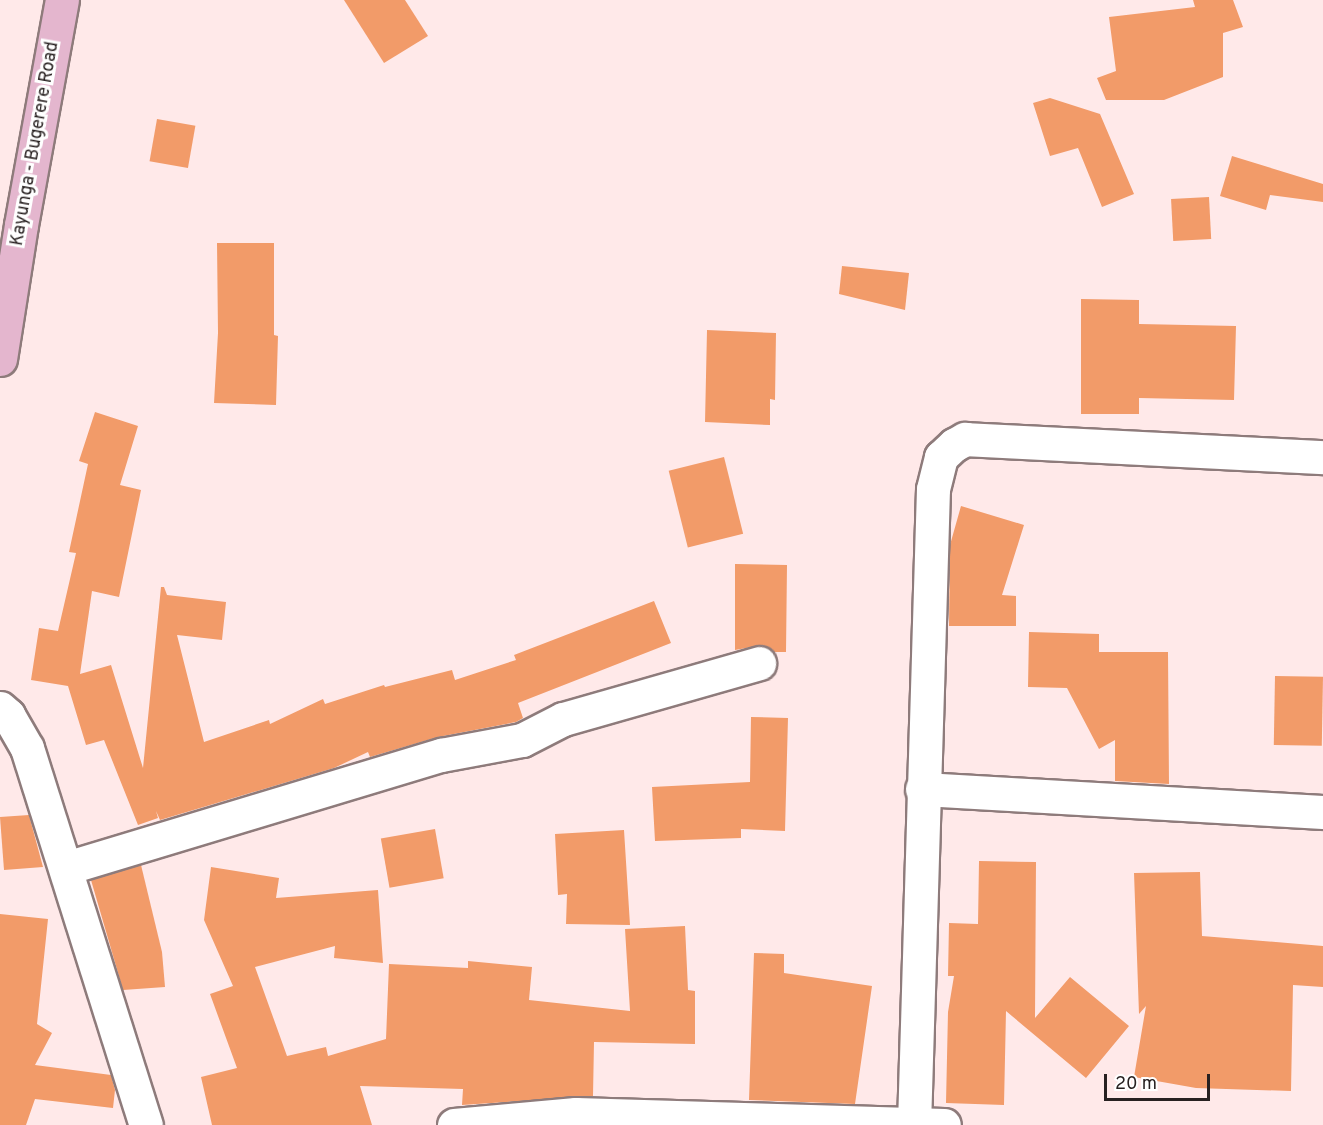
<!DOCTYPE html>
<html>
<head>
<meta charset="utf-8">
<style>
	body { margin:0 }
	#map { position:relative; width:1323px; height:1125px; overflow:hidden; background:#ffe9e9; font-family:Overpass,sans-serif }
	div>[style] { position:absolute }
	.building>* { inset:0; background:#f29b69; transform-origin:0 0 }
	.roads { filter:drop-shadow(2px 0 #8e7b7b) drop-shadow(-2px 0 #8e7b7b) drop-shadow(0 2px #8e7b7b) drop-shadow(0 -2px #8e7b7b) }
	.street>* { height:33px; margin:-16.5px; padding:0 16.5px; transform-origin:16.5px; border-radius:16.5px; background:#fff }
	.primary>* { height:33px; margin:-16.5px; padding:0 16.5px; transform-origin:16.5px; border-radius:16.5px; background:#e4b6ce }
	span { translate:-50% -50%; white-space:nowrap; text-align:center; line-height:1.15; -webkit-text-stroke:6px #fff; paint-order:stroke }
	.street-label { font-size:18px; color:#282121 }
	.scale { position:absolute; left:1104px; top:1074px; width:106px; height:27px; box-sizing:border-box; border:3px solid #282121; border-top:0; padding-left:8px; font-size:18px; line-height:21px; white-space:nowrap; color:#282121; -webkit-text-stroke:4px #fff; paint-order:stroke }
</style>
</head>
<body>
<div id="map">
	<div class="building">
		<div style="clip-path:polygon(344px 0,405px 0,428px 36px,384px 63px)"></div>
		<div style="clip-path:polygon(1193px 0,1233px 0,1243px 27px,1223px 33px,1223px 77px,1164px 100px,1106px 100px,1097px 78px,1116px 71px,1109px 17px,1195px 7px)"></div>
		<div style="clip-path:polygon(1050px 98px,1100px 114px,1134px 194px,1102px 207px,1078px 148px,1050px 156px,1033px 103px)"></div>
		<div style="left:157px;top:119px;width:39px;height:43px;rotate:10deg"></div>
		<div style="clip-path:polygon(1232px 156px,1323px 184px,1323px 202px,1270px 195px,1266px 210px,1220px 196px)"></div>
		<div style="left:1209px;top:197px;width:42px;height:38px;rotate:87deg"></div>
		<div style="clip-path:polygon(217px 243px,274px 243px,274px 335px,278px 336px,276px 405px,214px 403px,218px 333px)"></div>
		<div style="clip-path:polygon(842px 266px,909px 273px,905px 310px,839px 294px)"></div>
		<div style="clip-path:polygon(1081px 299px,1139px 300px,1139px 324px,1236px 326px,1234px 400px,1139px 398px,1139px 414px,1081px 414px)"></div>
		<div style="clip-path:polygon(707px 330px,776px 333px,775px 400px,770px 399px,770px 425px,705px 422px)"></div>
		<div style="clip-path:polygon(95px 412px,138px 426px,120px 485px,141px 490px,119px 597px,92px 591px,80px 674px,111px 665px,143px 768px,161px 587px,164px 587px,167px 595px,226px 602px,222px 640px,177px 635px,204px 742px,269px 720px,270px 724px,323px 699px,325px 704px,384px 685px,385px 687px,452px 670px,455px 680px,516px 660px,514px 655px,654px 601px,671px 643px,518px 703px,523px 718px,516px 722px,438px 737px,370px 757px,368px 752px,334px 768px,160px 820px,156px 811px,158px 818px,138px 825px,104px 740px,86px 745px,68px 686px,31px 680px,39px 628px,58px 631px,76px 553px,69px 552px,88px 464px,79px 461px)"></div>
		<div style="left:724px;top:457px;width:79px;height:57px;rotate:76deg"></div>
		<div style="clip-path:polygon(961px 506px,1024px 525px,1002px 595px,1016px 596px,1016px 626px,949px 626px,950px 545px)"></div>
		<div style="clip-path:polygon(735px 564px,787px 565px,786px 652px,773px 652px,763px 645px,735px 650px)"></div>
		<div style="clip-path:polygon(1029px 632px,1099px 634px,1099px 652px,1168px 652px,1169px 784px,1115px 781px,1115px 740px,1099px 749px,1067px 688px,1028px 687px)"></div>
		<div style="left:1275px;top:676px;width:48px;height:69px;rotate:1deg"></div>
		<div style="clip-path:polygon(751px 717px,788px 718px,785px 831px,741px 829px,741px 838px,655px 841px,652px 787px,750px 782px)"></div>
		<div style="clip-path:polygon(29px 815px,43px 867px,4px 870px,0 817px)"></div>
		<div style="left:435px;top:829px;width:50px;height:55px;rotate:80deg"></div>
		<div style="clip-path:polygon(624px 830px,630px 925px,566px 924px,567px 894px,558px 895px,555px 834px)"></div>
		<div style="clip-path:polygon(979px 861px,1036px 862px,1035px 1018px,1070px 977px,1129px 1026px,1086px 1078px,1006px 1011px,1004px 1105px,946px 1103px,948px 1012px,954px 976px,948px 976px,949px 923px,978px 924px)"></div>
		<div style="clip-path:polygon(141px 865px,162px 952px,165px 987px,123px 990px,91px 880px)"></div>
		<div style="clip-path:polygon(211px 867px,279px 878px,276px 898px,378px 890px,383px 963px,334px 958px,335px 946px,255px 967px,287px 1056px,326px 1047px,328px 1056px,386px 1039px,389px 964px,468px 968px,468px 961px,532px 967px,529px 1000px,630px 1011px,625px 929px,685px 926px,688px 990px,695px 991px,695px 1044px,594px 1042px,593px 1096px,462px 1105px,463px 1089px,360px 1086px,372px 1125px,212px 1125px,201px 1077px,237px 1068px,210px 994px,233px 986px,204px 920px)"></div>
		<div style="clip-path:polygon(1200px 872px,1202px 936px,1323px 946px,1323px 987px,1293px 985px,1291px 1091px,1196px 1088px,1134px 1077px,1146px 1006px,1139px 1014px,1134px 873px)"></div>
		<div style="clip-path:polygon(0 914px,48px 919px,37px 1024px,52px 1033px,35px 1065px,111px 1075px,115px 1090px,113px 1108px,35px 1099px,26px 1125px,0 1125px)"></div>
		<div style="clip-path:polygon(754px 953px,784px 954px,784px 973px,872px 986px,855px 1104px,749px 1100px)"></div>
	</div>
	<div class="roads">
		<div class="street">
			<div style="left:0;top:708px;width:11px;rotate:41deg"></div>
			<div style="left:8px;top:715px;width:38px;rotate:60deg"></div>
			<div style="left:27px;top:748px;width:395px;rotate:72.5deg"></div>
			<div style="left:922px;top:789px;width:402px;rotate:3.3deg"></div>
			<div style="left:66px;top:868px;width:392px;rotate:-16.8deg"></div>
			<div style="left:441px;top:755px;width:82px;rotate:-10.5deg"></div>
			<div style="left:522px;top:740px;width:46px;rotate:-27.1deg"></div>
			<div style="left:563px;top:719px;width:204px;rotate:-15.9deg"></div>
			<div style="left:454px;top:1125px;width:122px;rotate:-5.2deg"></div>
			<div style="left:576px;top:1114px;width:368px;rotate:1.7deg"></div>
			<div style="left:914px;top:1125px;width:636px;rotate:-88.29deg"></div>
			<div style="left:933px;top:489px;width:33px;rotate:-76deg"></div>
			<div style="left:941px;top:457px;width:18px;rotate:-43deg"></div>
			<div style="left:954px;top:445px;width:13px;rotate:-29deg"></div>
			<div style="left:965px;top:439px;width:358px;rotate:2.9deg"></div>
		</div>
		<div class="primary">
			<div style="left:0;top:359px;width:136px;rotate:-81.1deg"></div>
			<div style="left:21px;top:225px;width:229px;rotate:-79.7deg"></div>
		</div>
	</div>
	<div class="street-label">
		<span style="left:36px;top:144px;rotate:-80deg">Kayunga - Bugerere Road</span>
	</div>
	<div class="scale">20 m</div>
</div>
</body>
</html>
